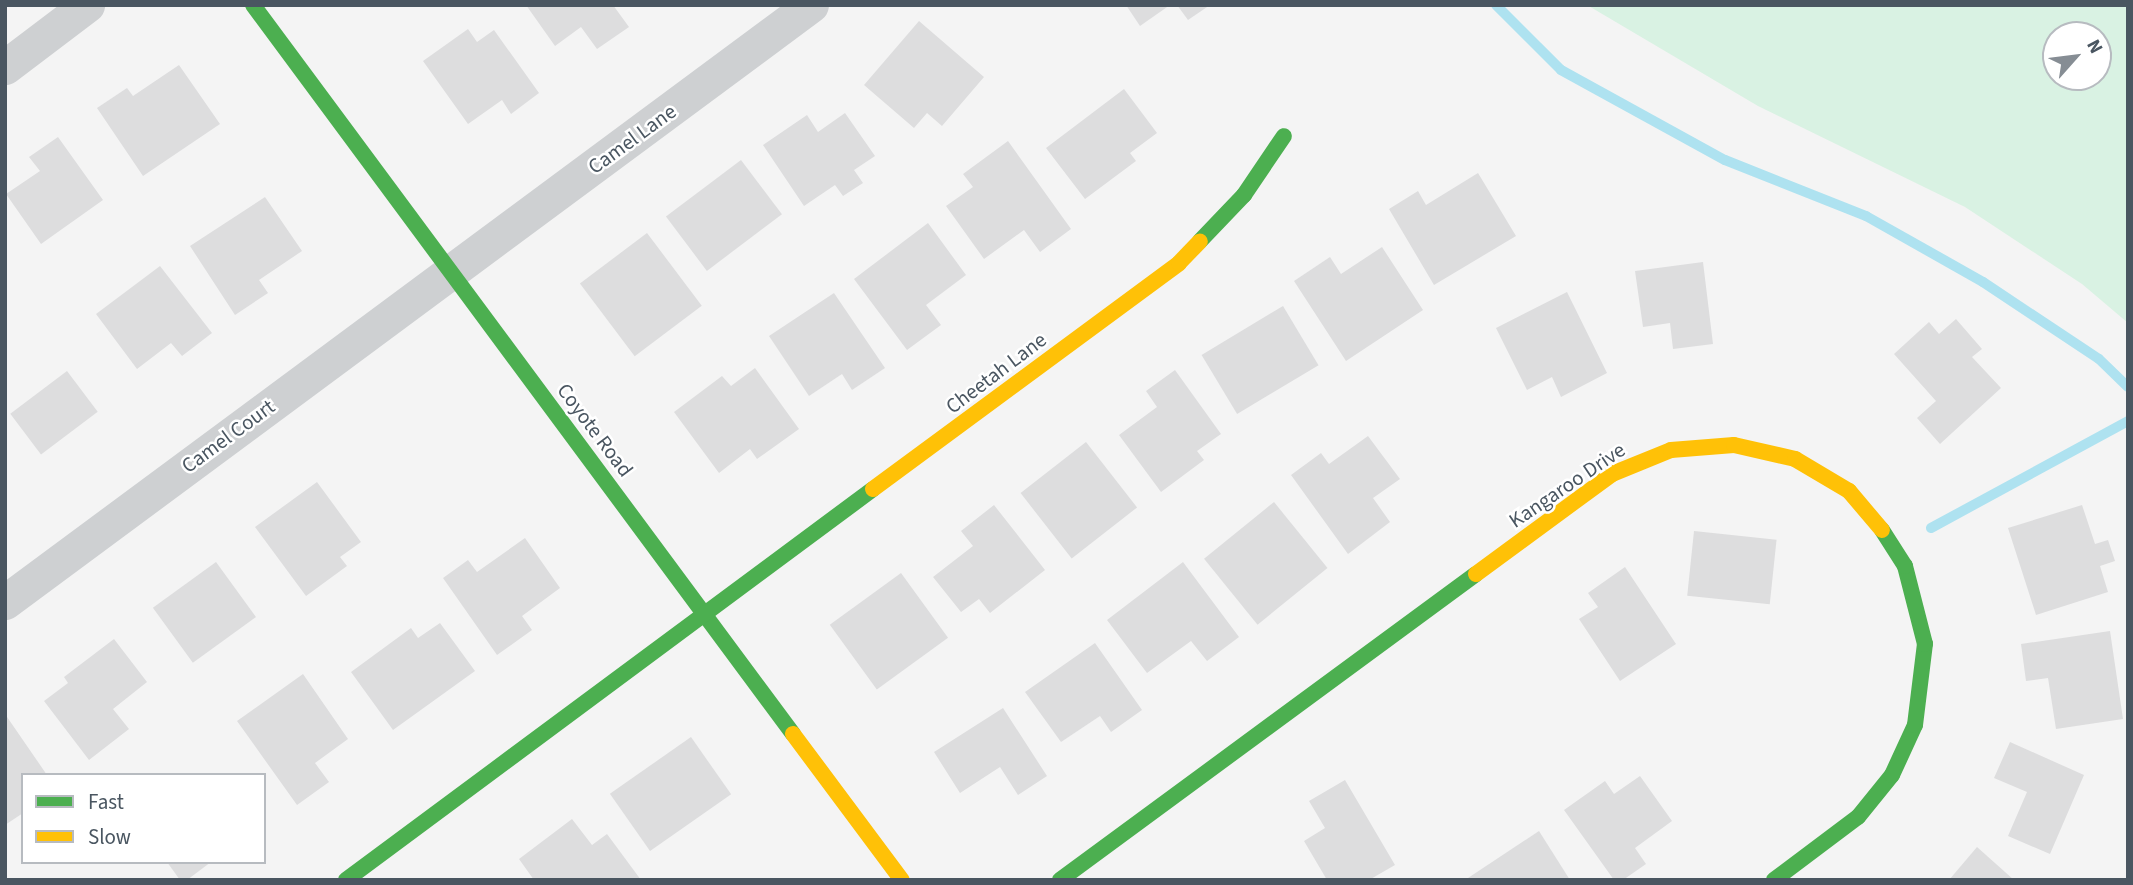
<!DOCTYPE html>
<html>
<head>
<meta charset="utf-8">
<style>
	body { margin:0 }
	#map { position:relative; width:2133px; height:885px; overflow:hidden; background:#f4f4f4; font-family:"Source Sans 3",sans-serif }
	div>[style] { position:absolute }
	.green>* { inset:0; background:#d9f2e3 }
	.stream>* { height:10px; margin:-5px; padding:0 5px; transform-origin:5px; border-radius:5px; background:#aee2f0 }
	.building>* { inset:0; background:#ddddde; transform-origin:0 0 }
	.street>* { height:35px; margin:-17.5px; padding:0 17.5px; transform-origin:17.5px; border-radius:17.5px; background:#ced0d2 }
	.fast>* { height:16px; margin:-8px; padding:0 8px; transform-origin:8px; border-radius:8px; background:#4caf50 }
	.slow>* { height:16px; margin:-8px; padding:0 8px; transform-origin:8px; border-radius:8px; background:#ffc107 }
	span { translate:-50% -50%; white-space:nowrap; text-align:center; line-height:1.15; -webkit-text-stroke:5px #fff; paint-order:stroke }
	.street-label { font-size:21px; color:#4a5661 }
	.frame { position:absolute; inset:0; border:7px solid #4a5661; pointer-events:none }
	.legend { position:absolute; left:21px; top:773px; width:245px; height:91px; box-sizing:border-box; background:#fff; border:2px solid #b7bbc0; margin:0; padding:9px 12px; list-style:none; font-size:21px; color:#4a5661 }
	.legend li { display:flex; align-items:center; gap:14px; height:35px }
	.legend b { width:35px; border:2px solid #b7bbc0 }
	.north { position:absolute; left:2042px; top:21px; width:70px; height:70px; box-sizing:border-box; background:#fff; border:2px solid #b7bbc0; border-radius:50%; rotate:62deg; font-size:19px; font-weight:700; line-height:28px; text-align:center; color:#4a5661 }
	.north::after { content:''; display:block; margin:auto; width:24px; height:32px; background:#868d94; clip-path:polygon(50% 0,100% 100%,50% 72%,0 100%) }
</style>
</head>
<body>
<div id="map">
	<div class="green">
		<div style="clip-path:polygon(evenodd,1587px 5px,2128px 5px,2128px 323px,2082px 284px,1965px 207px,1758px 106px,1587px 5px,2056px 35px,2098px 35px,2098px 77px,2056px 77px,2056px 35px)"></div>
	</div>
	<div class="stream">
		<div style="left:1496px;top:5px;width:92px;rotate:45deg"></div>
		<div style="left:1561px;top:70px;width:187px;rotate:28.8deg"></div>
		<div style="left:1725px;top:160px;width:152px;rotate:21.7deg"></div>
		<div style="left:1866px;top:216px;width:134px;rotate:29.4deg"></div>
		<div style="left:1983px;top:282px;width:139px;rotate:33.6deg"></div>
		<div style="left:2099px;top:359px;width:40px;rotate:44deg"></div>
		<div style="left:1931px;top:528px;width:224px;rotate:-28.5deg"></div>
	</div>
	<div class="building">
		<div style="clip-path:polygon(526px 5px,613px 5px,629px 27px,597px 49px,581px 27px,555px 46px)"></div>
		<div style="clip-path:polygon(1126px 5px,1170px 5px,1140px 26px)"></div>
		<div style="clip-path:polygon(1177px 5px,1210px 5px,1188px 20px)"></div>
		<div style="clip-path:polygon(919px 21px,984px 77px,942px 126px,927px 113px,914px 128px,864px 85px)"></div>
		<div style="clip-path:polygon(468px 29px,477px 42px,494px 30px,539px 93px,511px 114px,502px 100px,468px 124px,423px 61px)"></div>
		<div style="clip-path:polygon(179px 65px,220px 124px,143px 176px,97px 108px,127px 88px,133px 96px)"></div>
		<div style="clip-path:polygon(1124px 89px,1157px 133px,1130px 153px,1136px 161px,1085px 199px,1046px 148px)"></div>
		<div style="clip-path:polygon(845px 113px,875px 156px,854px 170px,863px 183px,843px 196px,835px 185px,804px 206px,763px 145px,807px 115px,818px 132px)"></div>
		<div style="clip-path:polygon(58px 137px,103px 200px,41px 244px,6px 194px,40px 171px,29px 157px)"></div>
		<div style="clip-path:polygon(1008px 141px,1071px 229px,1040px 252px,1024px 230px,984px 259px,946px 206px,973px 187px,963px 174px)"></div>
		<div style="left:741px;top:160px;width:68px;height:94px;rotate:53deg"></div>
		<div style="clip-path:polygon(1478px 173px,1516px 236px,1434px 285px,1389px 209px,1418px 191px,1426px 205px)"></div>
		<div style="clip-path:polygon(265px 197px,302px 251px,259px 280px,268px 293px,235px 315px,190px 246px)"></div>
		<div style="clip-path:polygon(928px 223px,966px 275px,926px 305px,941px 325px,907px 350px,854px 279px)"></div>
		<div style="left:647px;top:233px;width:91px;height:84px;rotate:53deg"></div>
		<div style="clip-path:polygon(1382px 247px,1423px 310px,1346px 361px,1294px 281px,1330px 257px,1341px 274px)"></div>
		<div style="clip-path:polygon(1703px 262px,1713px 344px,1673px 349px,1670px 323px,1643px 327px,1635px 271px)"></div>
		<div style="clip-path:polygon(160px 266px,212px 333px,182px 356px,171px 343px,137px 369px,96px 314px)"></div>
		<div style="clip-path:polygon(1567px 292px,1607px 373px,1561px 397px,1552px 377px,1527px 390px,1496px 328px)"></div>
		<div style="clip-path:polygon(834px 293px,885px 368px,852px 390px,842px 374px,809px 396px,769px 336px)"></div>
		<div style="left:1283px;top:306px;width:69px;height:95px;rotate:59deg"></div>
		<div style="clip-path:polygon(1956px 319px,1982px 349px,1972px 357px,2001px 388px,1940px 444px,1917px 418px,1936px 401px,1894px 354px,1929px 322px,1939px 334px)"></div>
		<div style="clip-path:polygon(755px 368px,799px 429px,757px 459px,750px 449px,719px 473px,674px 412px,722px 376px,731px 386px)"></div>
		<div style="clip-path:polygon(1175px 370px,1221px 434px,1197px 451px,1204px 460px,1161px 492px,1119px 435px,1157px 407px,1146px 391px)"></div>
		<div style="left:67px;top:371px;width:51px;height:71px;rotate:53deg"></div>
		<div style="clip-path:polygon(1368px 436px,1400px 479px,1373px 498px,1390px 522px,1348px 554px,1291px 475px,1321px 453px,1329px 464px)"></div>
		<div style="left:1086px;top:442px;width:83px;height:83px;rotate:52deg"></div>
		<div style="clip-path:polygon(317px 482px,361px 542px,340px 557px,347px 566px,306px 596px,255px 527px)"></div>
		<div style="left:1274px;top:502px;width:85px;height:90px;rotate:51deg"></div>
		<div style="clip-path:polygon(994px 505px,1045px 570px,990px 613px,979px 599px,961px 612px,933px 577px,973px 546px,961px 531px)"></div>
		<div style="clip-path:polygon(2082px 505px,2095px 544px,2108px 540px,2115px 561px,2100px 566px,2108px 592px,2036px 615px,2008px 528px)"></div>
		<div style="left:1694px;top:531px;width:83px;height:65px;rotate:6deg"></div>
		<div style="clip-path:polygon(525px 538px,560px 588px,522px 616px,532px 630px,497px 655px,443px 578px,468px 560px,477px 572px)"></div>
		<div style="left:216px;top:562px;width:68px;height:78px;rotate:54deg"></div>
		<div style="clip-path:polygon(1183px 562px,1239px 637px,1207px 661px,1191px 641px,1147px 673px,1107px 620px)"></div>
		<div style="clip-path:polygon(1625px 567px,1676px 644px,1620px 681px,1579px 619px,1598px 607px,1588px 593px)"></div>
		<div style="left:901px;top:573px;width:80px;height:88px;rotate:54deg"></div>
		<div style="clip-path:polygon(440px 623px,475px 671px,393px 730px,351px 672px,411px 628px,418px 638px)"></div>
		<div style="clip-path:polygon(2110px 631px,2123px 719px,2056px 729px,2048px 678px,2026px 681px,2021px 644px)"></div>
		<div style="clip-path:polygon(114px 639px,147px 682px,113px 709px,129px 729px,89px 760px,44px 701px,68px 683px,64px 677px)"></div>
		<div style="clip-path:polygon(1095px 643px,1142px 710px,1111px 732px,1100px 716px,1061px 742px,1025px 692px)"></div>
		<div style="clip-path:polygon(303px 674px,348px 739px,315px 763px,329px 782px,297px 805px,237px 721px)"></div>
		<div style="clip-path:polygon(1003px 708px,1047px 776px,1018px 795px,1000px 767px,960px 793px,934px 752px)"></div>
		<div style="clip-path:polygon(5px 714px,47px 775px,23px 775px,23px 813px,5px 825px)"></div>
		<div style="left:691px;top:737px;width:70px;height:99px;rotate:55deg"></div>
		<div style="clip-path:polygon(2010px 742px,2084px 775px,2050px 854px,2008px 836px,2027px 792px,1994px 778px)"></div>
		<div style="clip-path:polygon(1640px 776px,1672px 821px,1635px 848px,1646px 864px,1623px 880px,1614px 880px,1564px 810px,1605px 781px,1614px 794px)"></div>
		<div style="clip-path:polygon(1345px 780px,1395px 865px,1369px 880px,1327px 880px,1304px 841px,1325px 828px,1309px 801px)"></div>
		<div style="clip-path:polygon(572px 819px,592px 845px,607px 834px,641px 880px,534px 880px,519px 859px)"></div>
		<div style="clip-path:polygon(1539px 831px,1570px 880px,1465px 880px)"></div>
		<div style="clip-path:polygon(1977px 847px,2014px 880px,1949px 880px)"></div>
		<div style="clip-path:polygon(167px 862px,211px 862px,187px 880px,180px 880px)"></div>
	</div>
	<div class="street">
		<div style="left:5px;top:67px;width:103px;rotate:-37.1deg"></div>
		<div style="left:5px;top:602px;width:1003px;rotate:-36.53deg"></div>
	</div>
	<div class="fast">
		<div style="left:253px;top:5px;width:907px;rotate:53.47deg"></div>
		<div style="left:1200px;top:241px;width:64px;rotate:-46.3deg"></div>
		<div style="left:1244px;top:195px;width:71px;rotate:-55.9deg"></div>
		<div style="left:346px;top:880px;width:656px;rotate:-36.57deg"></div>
		<div style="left:1060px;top:880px;width:516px;rotate:-36.34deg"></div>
		<div style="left:1774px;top:880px;width:105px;rotate:-36.9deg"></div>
		<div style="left:1858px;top:817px;width:54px;rotate:-51deg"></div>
		<div style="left:1892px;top:775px;width:55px;rotate:-65.3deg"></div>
		<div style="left:1915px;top:725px;width:82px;rotate:-83deg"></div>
		<div style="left:1925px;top:644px;width:81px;rotate:-104.4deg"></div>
		<div style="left:1905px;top:566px;width:43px;rotate:-122.6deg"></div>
	</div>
	<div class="slow">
		<div style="left:873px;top:489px;width:380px;rotate:-36.4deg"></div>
		<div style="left:1179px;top:263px;width:30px;rotate:-46deg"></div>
		<div style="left:1476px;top:574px;width:169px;rotate:-36.3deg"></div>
		<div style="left:1612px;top:474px;width:64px;rotate:-22.1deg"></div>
		<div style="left:1671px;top:450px;width:63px;rotate:-4.5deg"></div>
		<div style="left:1734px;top:445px;width:63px;rotate:12.9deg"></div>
		<div style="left:1795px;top:459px;width:63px;rotate:30.7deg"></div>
		<div style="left:1849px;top:491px;width:51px;rotate:49.8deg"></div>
		<div style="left:793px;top:734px;width:182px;rotate:53.3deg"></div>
	</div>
	<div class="street-label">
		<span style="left:632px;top:139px;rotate:-36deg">Camel Lane</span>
		<span style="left:996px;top:373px;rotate:-37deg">Cheetah Lane</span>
		<span style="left:595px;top:430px;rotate:53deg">Coyote Road</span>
		<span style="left:228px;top:436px;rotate:-36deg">Camel Court</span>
		<span style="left:1567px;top:485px;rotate:-34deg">Kangaroo Drive</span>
	</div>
	<div class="frame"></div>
	<ul class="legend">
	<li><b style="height:9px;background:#4caf50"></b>Fast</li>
	<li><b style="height:9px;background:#ffc107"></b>Slow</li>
	</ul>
	<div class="north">N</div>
</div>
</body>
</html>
